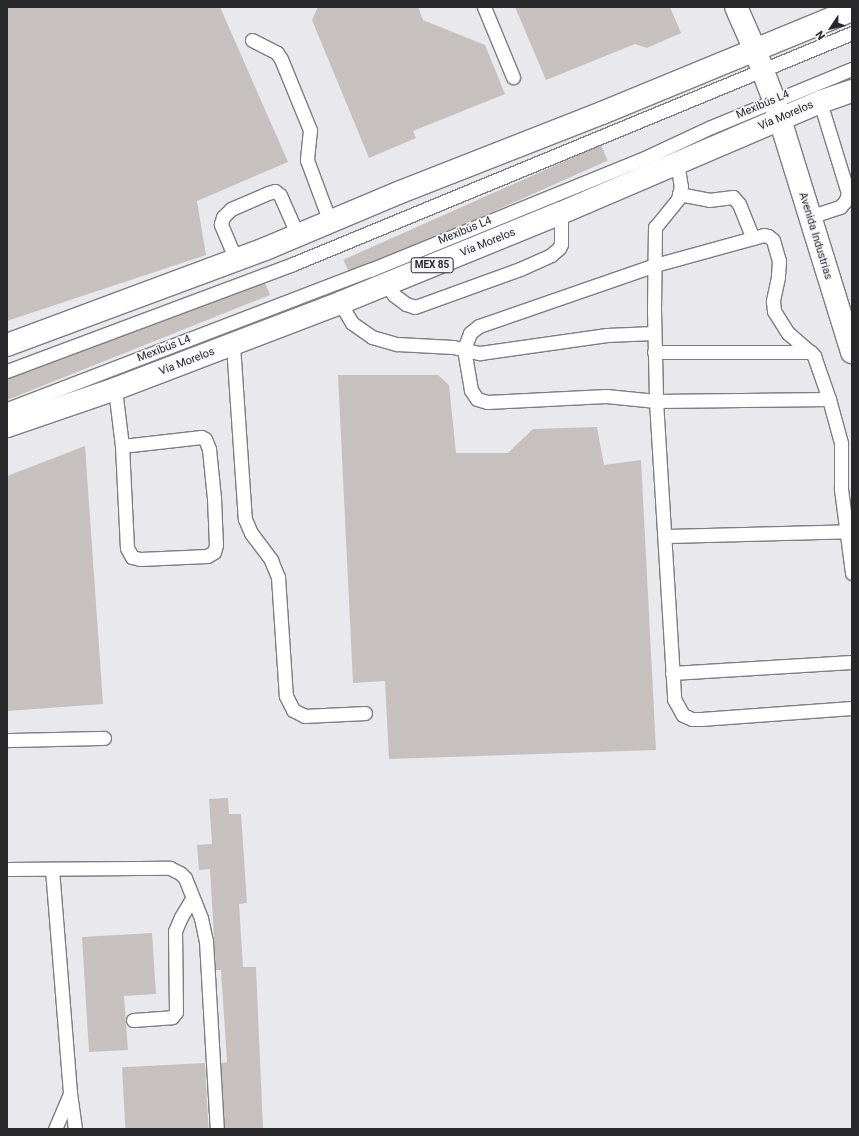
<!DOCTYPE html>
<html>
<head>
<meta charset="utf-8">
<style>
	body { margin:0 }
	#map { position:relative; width:859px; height:1136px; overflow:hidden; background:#e9e8ed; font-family:Roboto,sans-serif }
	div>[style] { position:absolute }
	.building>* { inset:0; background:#c6c1bf; transform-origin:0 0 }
	.roads { filter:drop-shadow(1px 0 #7e7d82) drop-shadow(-1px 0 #7e7d82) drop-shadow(0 1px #7e7d82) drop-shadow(0 -1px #7e7d82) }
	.lane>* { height:13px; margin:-6.5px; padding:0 6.5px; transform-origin:6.5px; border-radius:6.5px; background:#fff }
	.street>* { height:22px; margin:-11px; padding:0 11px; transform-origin:11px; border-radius:11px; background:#fff }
	.secondary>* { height:22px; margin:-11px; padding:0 11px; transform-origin:11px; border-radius:11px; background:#fff }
	.primary>* { height:22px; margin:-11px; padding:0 11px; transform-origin:11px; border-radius:11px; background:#fff }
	span { translate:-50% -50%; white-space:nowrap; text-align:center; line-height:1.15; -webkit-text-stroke:3px #f6f5fa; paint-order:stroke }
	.shield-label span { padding:1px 3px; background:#f6f5fa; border:1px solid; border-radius:3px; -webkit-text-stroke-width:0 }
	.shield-label { font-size:10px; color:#28282a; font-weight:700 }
	.street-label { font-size:11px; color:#28282a }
	.frame { position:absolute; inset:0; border:8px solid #28282a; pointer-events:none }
	.north { position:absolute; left:811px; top:8px; width:40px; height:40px; -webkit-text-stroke:3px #f6f5fa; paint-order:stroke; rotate:235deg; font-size:11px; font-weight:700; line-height:16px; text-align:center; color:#28282a }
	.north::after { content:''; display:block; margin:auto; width:14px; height:18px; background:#28282a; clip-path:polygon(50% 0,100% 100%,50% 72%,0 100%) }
</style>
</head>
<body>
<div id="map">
	<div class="building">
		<div style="clip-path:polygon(7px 7px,220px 7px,288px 162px,197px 201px,206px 255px,7px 321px)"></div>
		<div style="clip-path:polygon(318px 7px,418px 7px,423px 20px,485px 45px,505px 94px,413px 131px,416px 138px,369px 158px,312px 20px)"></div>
		<div style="clip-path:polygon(515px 7px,670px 7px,681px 33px,647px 48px,635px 44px,546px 80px)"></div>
		<div style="left:601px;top:145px;width:17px;height:282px;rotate:66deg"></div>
		<div style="clip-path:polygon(265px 283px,270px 295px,7px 400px,7px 379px)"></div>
		<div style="clip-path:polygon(338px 375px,438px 375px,449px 385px,456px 453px,508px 453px,533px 429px,597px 427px,604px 465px,641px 460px,656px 750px,389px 759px,385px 681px,353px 683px)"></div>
		<div style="clip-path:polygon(85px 446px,103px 704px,7px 711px,7px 476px)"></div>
		<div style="clip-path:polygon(228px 798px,229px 814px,241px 814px,247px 903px,239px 904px,243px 967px,256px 967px,263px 1129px,225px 1129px,221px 1063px,227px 1062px,221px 970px,216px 970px,210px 869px,199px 870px,197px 845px,212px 844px,209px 799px)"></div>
		<div style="clip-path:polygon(152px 933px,156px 994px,124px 996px,128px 1050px,89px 1052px,82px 937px)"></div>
		<div style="left:205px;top:1063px;width:66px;height:83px;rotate:87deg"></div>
	</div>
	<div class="roads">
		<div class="lane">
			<div style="left:484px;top:7px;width:76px;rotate:67.5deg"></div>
			<div style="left:252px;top:40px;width:28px;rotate:27deg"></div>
			<div style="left:277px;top:53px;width:7px;rotate:56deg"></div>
			<div style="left:281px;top:59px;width:77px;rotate:67.8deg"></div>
			<div style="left:310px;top:130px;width:30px;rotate:96deg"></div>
			<div style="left:307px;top:160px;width:66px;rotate:69.6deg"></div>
			<div style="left:677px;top:162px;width:24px;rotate:81deg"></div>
			<div style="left:681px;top:186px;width:13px;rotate:103deg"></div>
			<div style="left:678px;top:199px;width:36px;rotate:129deg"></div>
			<div style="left:655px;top:227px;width:83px;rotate:90.7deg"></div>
			<div style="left:654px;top:310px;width:91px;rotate:88.7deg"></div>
			<div style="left:656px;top:401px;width:299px;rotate:86.5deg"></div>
			<div style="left:674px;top:699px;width:18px;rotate:61deg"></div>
			<div style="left:683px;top:715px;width:10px;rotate:24deg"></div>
			<div style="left:692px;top:719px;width:9px"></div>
			<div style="left:701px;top:719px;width:151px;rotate:-4.2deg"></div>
			<div style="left:679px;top:194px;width:31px;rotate:11deg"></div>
			<div style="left:709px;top:200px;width:24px;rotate:-7deg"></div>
			<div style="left:733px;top:197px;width:9px;rotate:49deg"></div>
			<div style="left:739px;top:204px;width:37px;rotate:68deg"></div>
			<div style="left:809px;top:217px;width:33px;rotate:-18deg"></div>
			<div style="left:840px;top:207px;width:9px;rotate:-49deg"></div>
			<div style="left:846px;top:200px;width:7px;rotate:-74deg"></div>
			<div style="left:848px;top:193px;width:95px;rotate:-107.1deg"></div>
			<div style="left:236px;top:260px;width:39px;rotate:-113deg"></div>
			<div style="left:221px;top:224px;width:7px;rotate:-74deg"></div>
			<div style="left:223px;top:217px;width:11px;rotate:-45deg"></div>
			<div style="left:231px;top:209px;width:40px;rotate:-23.4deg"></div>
			<div style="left:268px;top:193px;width:7px;rotate:-16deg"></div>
			<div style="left:275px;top:191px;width:6px;rotate:39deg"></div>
			<div style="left:280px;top:195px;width:45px;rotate:66.3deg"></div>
			<div style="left:386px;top:285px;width:13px;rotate:51deg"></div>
			<div style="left:394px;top:295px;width:15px;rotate:37deg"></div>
			<div style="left:406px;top:304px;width:9px;rotate:18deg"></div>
			<div style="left:415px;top:307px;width:112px;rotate:-19.9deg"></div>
			<div style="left:520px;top:269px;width:34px;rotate:-24deg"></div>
			<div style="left:551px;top:255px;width:11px;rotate:-41deg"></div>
			<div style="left:559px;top:248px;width:4px;rotate:-63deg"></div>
			<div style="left:561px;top:244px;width:31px;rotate:-90deg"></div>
			<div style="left:340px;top:303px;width:23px;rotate:59deg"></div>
			<div style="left:352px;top:323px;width:24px;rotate:35deg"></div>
			<div style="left:372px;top:337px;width:26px;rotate:16deg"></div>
			<div style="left:397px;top:344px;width:56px;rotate:3.1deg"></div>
			<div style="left:453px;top:347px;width:28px;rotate:13deg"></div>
			<div style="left:480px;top:353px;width:128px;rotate:-8.1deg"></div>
			<div style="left:607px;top:335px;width:47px;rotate:-2.4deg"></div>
			<div style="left:233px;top:345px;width:174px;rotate:86.1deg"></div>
			<div style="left:245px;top:519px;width:15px;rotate:67deg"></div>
			<div style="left:251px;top:533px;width:34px;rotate:53deg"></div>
			<div style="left:271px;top:560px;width:18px;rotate:68deg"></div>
			<div style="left:278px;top:577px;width:119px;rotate:86.2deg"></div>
			<div style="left:286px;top:696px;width:16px;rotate:63deg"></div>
			<div style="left:293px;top:710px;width:13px;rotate:27deg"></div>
			<div style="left:305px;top:716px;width:60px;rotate:-2.9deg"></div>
			<div style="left:654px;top:352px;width:157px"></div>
			<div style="left:7px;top:371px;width:305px;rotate:-20.5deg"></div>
			<div style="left:293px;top:264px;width:605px;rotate:-22.45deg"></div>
			<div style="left:115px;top:389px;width:57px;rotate:83deg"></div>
			<div style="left:829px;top:399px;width:173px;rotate:179.3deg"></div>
			<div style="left:656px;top:401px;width:50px;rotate:-174.3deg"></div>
			<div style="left:606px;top:396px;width:119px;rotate:177.1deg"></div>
			<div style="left:487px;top:402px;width:10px;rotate:-163deg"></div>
			<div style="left:477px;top:399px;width:11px;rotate:-124deg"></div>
			<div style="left:471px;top:390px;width:42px;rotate:-99.7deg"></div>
			<div style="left:464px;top:349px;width:17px;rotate:-69deg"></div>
			<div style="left:470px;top:333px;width:11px;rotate:-38deg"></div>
			<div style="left:479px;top:326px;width:186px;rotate:-19.1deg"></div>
			<div style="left:655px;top:265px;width:113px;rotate:-15.4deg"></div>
			<div style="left:764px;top:235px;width:4px;rotate:14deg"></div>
			<div style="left:768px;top:236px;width:6px;rotate:39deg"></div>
			<div style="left:773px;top:240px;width:22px;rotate:74deg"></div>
			<div style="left:779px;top:261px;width:16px;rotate:94deg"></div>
			<div style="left:778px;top:277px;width:25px;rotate:102deg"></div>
			<div style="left:773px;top:301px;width:10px;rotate:84deg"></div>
			<div style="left:774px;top:311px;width:26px;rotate:58deg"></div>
			<div style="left:788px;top:333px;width:35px;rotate:41deg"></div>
			<div style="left:814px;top:356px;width:46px;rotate:70.8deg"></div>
			<div style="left:829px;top:399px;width:46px;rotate:74.7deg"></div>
			<div style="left:841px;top:443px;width:46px;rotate:90deg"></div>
			<div style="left:841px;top:489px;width:85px;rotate:82.5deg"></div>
			<div style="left:7px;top:409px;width:389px;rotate:-21deg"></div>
			<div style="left:370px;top:270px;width:301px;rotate:-22.2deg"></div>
			<div style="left:649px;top:156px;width:68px;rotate:-25.1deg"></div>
			<div style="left:711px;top:127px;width:152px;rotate:-22.4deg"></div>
			<div style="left:201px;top:437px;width:4px;rotate:27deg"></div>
			<div style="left:205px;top:439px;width:11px;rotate:68deg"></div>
			<div style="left:209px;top:449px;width:49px;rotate:84.2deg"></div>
			<div style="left:214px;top:498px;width:47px;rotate:87.6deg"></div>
			<div style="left:216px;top:545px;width:7px;rotate:106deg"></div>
			<div style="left:214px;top:552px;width:8px;rotate:150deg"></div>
			<div style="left:207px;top:556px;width:67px;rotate:177.4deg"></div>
			<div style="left:140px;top:559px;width:8px;rotate:-166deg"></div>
			<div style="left:132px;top:557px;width:10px;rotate:-119deg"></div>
			<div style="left:127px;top:548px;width:102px;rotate:-92.8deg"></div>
			<div style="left:122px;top:446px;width:80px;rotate:-6.5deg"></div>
			<div style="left:665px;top:536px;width:187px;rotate:-1.5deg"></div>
			<div style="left:672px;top:673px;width:180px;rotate:-3.5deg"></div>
			<div style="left:7px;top:740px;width:97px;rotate:-1.2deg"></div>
			<div style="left:7px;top:869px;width:163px;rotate:-0.4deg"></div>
			<div style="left:170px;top:868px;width:11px;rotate:27deg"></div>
			<div style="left:180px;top:873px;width:7px;rotate:45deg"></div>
			<div style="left:185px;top:878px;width:43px;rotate:68.2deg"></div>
			<div style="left:201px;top:918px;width:24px;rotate:78deg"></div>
			<div style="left:206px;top:941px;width:188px;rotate:86.7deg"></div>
			<div style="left:52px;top:869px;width:225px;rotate:85.4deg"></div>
			<div style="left:70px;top:1093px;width:36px;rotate:82deg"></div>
			<div style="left:133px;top:1020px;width:39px;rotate:-4deg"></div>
			<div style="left:172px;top:1017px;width:6px;rotate:-51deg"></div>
			<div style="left:176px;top:1012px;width:81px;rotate:-90.7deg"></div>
			<div style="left:175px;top:931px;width:15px;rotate:-67deg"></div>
			<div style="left:181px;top:917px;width:21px;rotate:-59deg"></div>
			<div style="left:55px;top:1129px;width:38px;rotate:-67deg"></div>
		</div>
		<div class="street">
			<div style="left:736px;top:7px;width:47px;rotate:66.2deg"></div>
		</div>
		<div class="secondary">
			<div style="left:755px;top:50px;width:53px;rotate:69.2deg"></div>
			<div style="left:774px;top:100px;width:264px;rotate:72.8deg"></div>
		</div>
		<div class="primary">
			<div style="left:7px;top:345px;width:275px;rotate:-20.4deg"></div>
			<div style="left:265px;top:249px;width:144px;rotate:-22.8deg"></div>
			<div style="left:398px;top:193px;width:219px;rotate:-21.4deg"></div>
			<div style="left:602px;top:113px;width:270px;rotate:-22.4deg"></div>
			<div style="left:7px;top:426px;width:114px;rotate:-18.9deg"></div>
			<div style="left:115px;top:389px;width:241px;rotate:-20.9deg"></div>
			<div style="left:340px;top:303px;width:239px;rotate:-22.2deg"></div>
			<div style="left:561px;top:213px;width:282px;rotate:-23.2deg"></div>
			<div style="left:820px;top:102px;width:34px;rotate:-19deg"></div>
		</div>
	</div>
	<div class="shield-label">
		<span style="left:432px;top:265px">MEX 85</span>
	</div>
	<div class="street-label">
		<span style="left:763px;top:105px;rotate:-23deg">Mexibús L4</span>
		<span style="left:786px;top:116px;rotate:-23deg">Vía Morelos</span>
		<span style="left:465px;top:231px;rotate:-22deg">Mexibús L4</span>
		<span style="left:815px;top:236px;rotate:73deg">Avenida Industrias</span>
		<span style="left:488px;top:243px;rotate:-22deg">Vía Morelos</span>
		<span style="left:164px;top:349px;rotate:-21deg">Mexibús L4</span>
		<span style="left:187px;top:362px;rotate:-21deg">Vía Morelos</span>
	</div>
	<div class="frame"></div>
	<div class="north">N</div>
</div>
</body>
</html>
